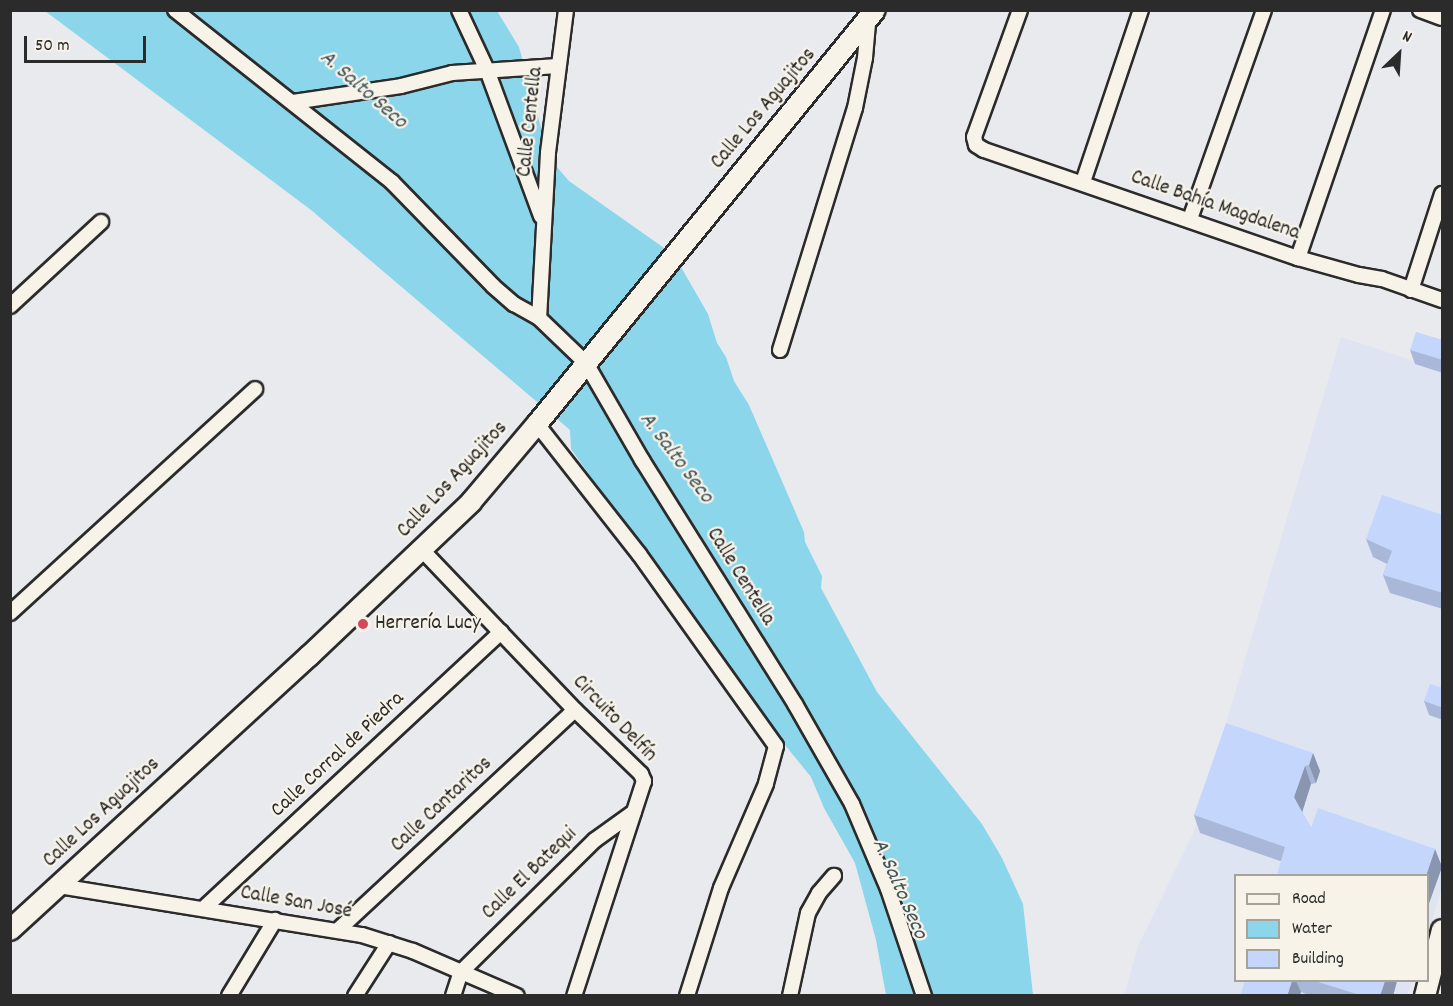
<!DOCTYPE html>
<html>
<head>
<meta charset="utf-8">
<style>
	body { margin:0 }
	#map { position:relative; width:1453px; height:1006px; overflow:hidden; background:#e8eaee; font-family:Dekko,sans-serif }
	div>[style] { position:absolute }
	.built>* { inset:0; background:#dee4f2 }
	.water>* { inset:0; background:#8bd6eb }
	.roads { filter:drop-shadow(2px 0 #2b2b2b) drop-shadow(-2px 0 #2b2b2b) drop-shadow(0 2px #2b2b2b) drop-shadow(0 -2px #2b2b2b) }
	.street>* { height:14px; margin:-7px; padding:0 7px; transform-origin:7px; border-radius:7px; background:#f7f3e8 }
	.secondary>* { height:20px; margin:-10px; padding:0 10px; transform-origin:10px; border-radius:10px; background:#f7f3e8 }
	.wall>* { inset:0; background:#a9b8d9 }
	.shaded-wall>* { inset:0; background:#8a96b0 }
	.building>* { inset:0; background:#c5d6fc }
	.dots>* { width:16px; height:16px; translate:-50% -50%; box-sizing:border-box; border:3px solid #f7f3e8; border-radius:50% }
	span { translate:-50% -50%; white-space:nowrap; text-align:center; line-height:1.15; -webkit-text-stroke:4.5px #f7f3e8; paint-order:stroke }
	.street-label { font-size:21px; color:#2b2b2b }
	.poi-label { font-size:21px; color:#2b2b2b }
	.left { translate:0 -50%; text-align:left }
	.water-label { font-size:22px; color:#43565b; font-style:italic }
	.frame { position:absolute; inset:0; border:12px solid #2b2b2b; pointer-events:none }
	.legend { position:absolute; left:1234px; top:874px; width:195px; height:108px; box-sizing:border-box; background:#f7f3e8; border:2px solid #a5a39c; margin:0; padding:8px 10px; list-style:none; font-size:18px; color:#2b2b2b }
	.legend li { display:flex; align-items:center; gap:12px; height:30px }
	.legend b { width:30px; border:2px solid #a5a39c }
	.north { position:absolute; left:1369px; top:24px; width:60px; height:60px; -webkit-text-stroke:4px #f7f3e8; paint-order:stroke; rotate:25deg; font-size:16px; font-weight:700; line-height:24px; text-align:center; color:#2b2b2b }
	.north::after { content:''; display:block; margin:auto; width:21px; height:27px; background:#2b2b2b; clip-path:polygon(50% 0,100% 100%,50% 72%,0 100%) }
	.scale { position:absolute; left:24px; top:36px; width:122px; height:27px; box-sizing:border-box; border:3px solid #2b2b2b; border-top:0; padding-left:8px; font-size:18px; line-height:21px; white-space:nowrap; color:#2b2b2b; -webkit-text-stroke:4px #f7f3e8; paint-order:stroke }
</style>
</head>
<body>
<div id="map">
	<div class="built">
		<div style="clip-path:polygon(1341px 337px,1442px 370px,1442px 887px,1428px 933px,1428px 876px,1236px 876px,1236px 980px,1412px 981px,1407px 995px,1124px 996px,1138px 946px,1193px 834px)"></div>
	</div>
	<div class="water">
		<div style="clip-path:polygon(45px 11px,497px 11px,519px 47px,548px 153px,556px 166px,569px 181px,674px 255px,708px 314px,717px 343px,726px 357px,734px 381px,749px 405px,804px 532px,805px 542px,822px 576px,821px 588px,877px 692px,982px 824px,1002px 858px,1023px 904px,1033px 995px,886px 995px,876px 940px,855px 863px,824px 808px,811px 777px,768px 724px,571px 449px,570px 430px,311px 210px)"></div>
	</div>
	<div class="roads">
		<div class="street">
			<div style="left:175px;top:10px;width:277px;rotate:38.4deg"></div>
			<div style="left:392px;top:182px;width:145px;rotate:45.8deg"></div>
			<div style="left:493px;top:286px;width:28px;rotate:41deg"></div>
			<div style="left:514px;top:304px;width:29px;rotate:29deg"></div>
			<div style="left:459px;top:10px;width:66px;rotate:65deg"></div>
			<div style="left:487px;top:70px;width:156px;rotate:69.7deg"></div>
			<div style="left:566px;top:10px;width:144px;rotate:97.2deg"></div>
			<div style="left:548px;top:153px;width:165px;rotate:93.1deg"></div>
			<div style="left:539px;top:318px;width:65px;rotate:43.8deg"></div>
			<div style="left:586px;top:363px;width:112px;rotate:60deg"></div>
			<div style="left:642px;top:460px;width:288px;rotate:57.9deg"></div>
			<div style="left:795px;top:704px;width:115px;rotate:60.3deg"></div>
			<div style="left:852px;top:804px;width:92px;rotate:67deg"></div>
			<div style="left:888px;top:889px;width:113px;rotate:71.4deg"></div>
			<div style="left:1020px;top:10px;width:135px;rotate:109.9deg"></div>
			<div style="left:974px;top:137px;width:8px;rotate:76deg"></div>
			<div style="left:976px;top:145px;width:9px;rotate:32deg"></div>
			<div style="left:984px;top:150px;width:332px;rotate:19deg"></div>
			<div style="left:1298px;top:258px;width:63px;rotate:15.6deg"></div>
			<div style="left:1359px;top:275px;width:23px;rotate:10deg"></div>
			<div style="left:1382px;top:279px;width:64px;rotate:19.3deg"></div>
			<div style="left:1420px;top:10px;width:23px;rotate:20deg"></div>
			<div style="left:293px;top:102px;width:109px;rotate:-8.4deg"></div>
			<div style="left:401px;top:86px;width:53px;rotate:-14.3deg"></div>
			<div style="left:452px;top:73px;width:106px;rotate:-3.8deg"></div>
			<div style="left:1083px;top:182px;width:182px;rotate:-71.4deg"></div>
			<div style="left:1190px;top:219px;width:222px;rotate:-70.5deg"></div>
			<div style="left:1298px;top:258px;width:262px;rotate:-71.1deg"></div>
			<div style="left:1411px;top:290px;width:101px;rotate:-72.1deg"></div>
			<div style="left:10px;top:306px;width:124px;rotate:-42.7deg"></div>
			<div style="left:780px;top:350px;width:253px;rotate:-72.8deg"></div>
			<div style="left:855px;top:108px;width:51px;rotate:-78.7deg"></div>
			<div style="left:865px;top:58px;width:37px;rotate:-85deg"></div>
			<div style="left:537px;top:424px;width:165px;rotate:51.9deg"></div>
			<div style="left:639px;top:554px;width:236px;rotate:54.5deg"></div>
			<div style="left:776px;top:746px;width:39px;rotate:105deg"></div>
			<div style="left:766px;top:784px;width:113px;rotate:113.4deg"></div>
			<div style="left:721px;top:888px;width:113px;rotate:107.5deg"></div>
			<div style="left:422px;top:550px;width:221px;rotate:46.3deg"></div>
			<div style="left:575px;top:710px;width:92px;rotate:44.1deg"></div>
			<div style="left:641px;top:774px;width:8px;rotate:67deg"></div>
			<div style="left:644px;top:781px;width:226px;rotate:108deg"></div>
			<div style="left:10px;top:613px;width:332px;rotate:-42.4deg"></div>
			<div style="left:59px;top:886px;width:307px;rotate:9.2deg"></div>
			<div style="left:362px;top:935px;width:53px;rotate:17.4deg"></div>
			<div style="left:413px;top:951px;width:113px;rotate:23.4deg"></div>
			<div style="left:203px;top:909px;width:407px;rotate:-42.9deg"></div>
			<div style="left:338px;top:930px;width:323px;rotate:-42.9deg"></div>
			<div style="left:229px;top:996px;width:89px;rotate:-58.8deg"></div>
			<div style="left:355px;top:996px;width:63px;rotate:-57.3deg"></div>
			<div style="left:453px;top:996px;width:25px;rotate:-72deg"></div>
			<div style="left:461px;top:972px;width:188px;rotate:-44.6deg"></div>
			<div style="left:595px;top:840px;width:48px;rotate:-35.7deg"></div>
			<div style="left:790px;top:996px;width:85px;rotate:-77.8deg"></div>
			<div style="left:808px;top:913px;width:23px;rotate:-61deg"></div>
			<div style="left:819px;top:893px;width:23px;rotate:-49deg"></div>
		</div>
		<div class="secondary">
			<div style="left:10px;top:930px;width:406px;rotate:-42.5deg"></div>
			<div style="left:309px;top:656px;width:224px;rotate:-43.5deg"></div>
			<div style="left:471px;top:502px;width:102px;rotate:-49.8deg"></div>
			<div style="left:537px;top:424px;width:534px;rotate:-50.77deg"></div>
			<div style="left:1425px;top:996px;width:68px;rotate:-75.6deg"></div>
		</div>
	</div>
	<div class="wall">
		<div style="clip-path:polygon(1443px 340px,1443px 373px,1415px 364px,1410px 350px)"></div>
		<div style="clip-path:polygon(1443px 515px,1443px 609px,1390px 593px,1383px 575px,1387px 564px,1373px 557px,1366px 539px)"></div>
		<div style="clip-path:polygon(1443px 688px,1443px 720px,1429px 715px,1424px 701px)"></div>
		<div style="clip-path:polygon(1313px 753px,1320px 771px,1316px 783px,1311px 784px,1302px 812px,1311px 828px,1435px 849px,1442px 867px,1428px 906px,1428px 876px,1280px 861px,1200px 833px,1194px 815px)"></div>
		<div style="clip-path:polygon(1245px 981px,1397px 981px,1393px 996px,1311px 996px,1301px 992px)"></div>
	</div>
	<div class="shaded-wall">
		<div style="clip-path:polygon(1313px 753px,1320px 771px,1316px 783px,1309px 765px)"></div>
		<div style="clip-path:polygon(1305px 766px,1311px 784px,1301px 816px,1294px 797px)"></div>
		<div style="clip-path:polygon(1435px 849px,1442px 867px,1428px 906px,1428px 876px,1426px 876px)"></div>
		<div style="clip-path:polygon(1292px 981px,1296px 981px,1301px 992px,1300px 996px,1287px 996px)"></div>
		<div style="clip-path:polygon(1385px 981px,1397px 981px,1393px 996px,1380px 996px)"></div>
	</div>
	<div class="building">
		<div style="clip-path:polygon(1416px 332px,1443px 340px,1443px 360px,1410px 350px)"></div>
		<div style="clip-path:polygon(1382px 495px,1443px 515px,1443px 593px,1383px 575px,1392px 551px,1366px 539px)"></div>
		<div style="clip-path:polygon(1430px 684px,1443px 688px,1443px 708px,1424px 701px)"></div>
		<div style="clip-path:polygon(1226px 723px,1313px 753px,1309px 765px,1305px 766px,1294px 797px,1311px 828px,1318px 808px,1435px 849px,1426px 876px,1277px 876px,1278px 871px,1285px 847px,1194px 815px)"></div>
		<div style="clip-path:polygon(1245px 981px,1292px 981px,1287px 996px,1240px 996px)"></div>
		<div style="clip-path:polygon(1315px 981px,1385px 981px,1380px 996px,1363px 996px)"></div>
	</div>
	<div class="dots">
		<div style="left:363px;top:624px;background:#d1495b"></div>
	</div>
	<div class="street-label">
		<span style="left:764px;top:109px;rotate:-50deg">Calle Los Aguajitos</span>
		<span style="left:531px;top:122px;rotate:-84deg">Calle Centella</span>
		<span style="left:1215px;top:206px;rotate:19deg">Calle Bahía Magdalena</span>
		<span style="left:453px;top:480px;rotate:-47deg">Calle Los Aguajitos</span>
		<span style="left:740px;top:577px;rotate:58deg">Calle Centella</span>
		<span style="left:614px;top:719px;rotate:46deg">Circuito Delfín</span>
		<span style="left:338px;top:755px;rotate:-43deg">Calle Corral de Piedra</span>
		<span style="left:442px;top:805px;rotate:-43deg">Calle Cantaritos</span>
		<span style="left:102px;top:813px;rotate:-43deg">Calle Los Aguajitos</span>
		<span style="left:530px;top:874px;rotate:-44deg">Calle El Batequi</span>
		<span style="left:296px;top:903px;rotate:10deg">Calle San José</span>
	</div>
	<div class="poi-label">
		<span class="left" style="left:375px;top:624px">Herrería Lucy</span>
	</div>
	<div class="water-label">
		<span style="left:363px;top:90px;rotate:41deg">A. Salto Seco</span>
		<span style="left:676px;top:458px;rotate:53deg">A. Salto Seco</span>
		<span style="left:899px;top:889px;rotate:66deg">A. Salto Seco</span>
	</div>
	<div class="frame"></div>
	<ul class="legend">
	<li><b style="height:8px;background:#f7f3e8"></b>Road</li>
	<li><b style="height:16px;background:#8bd6eb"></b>Water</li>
	<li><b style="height:16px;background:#c5d6fc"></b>Building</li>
	</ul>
	<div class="north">N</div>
	<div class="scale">50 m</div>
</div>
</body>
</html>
